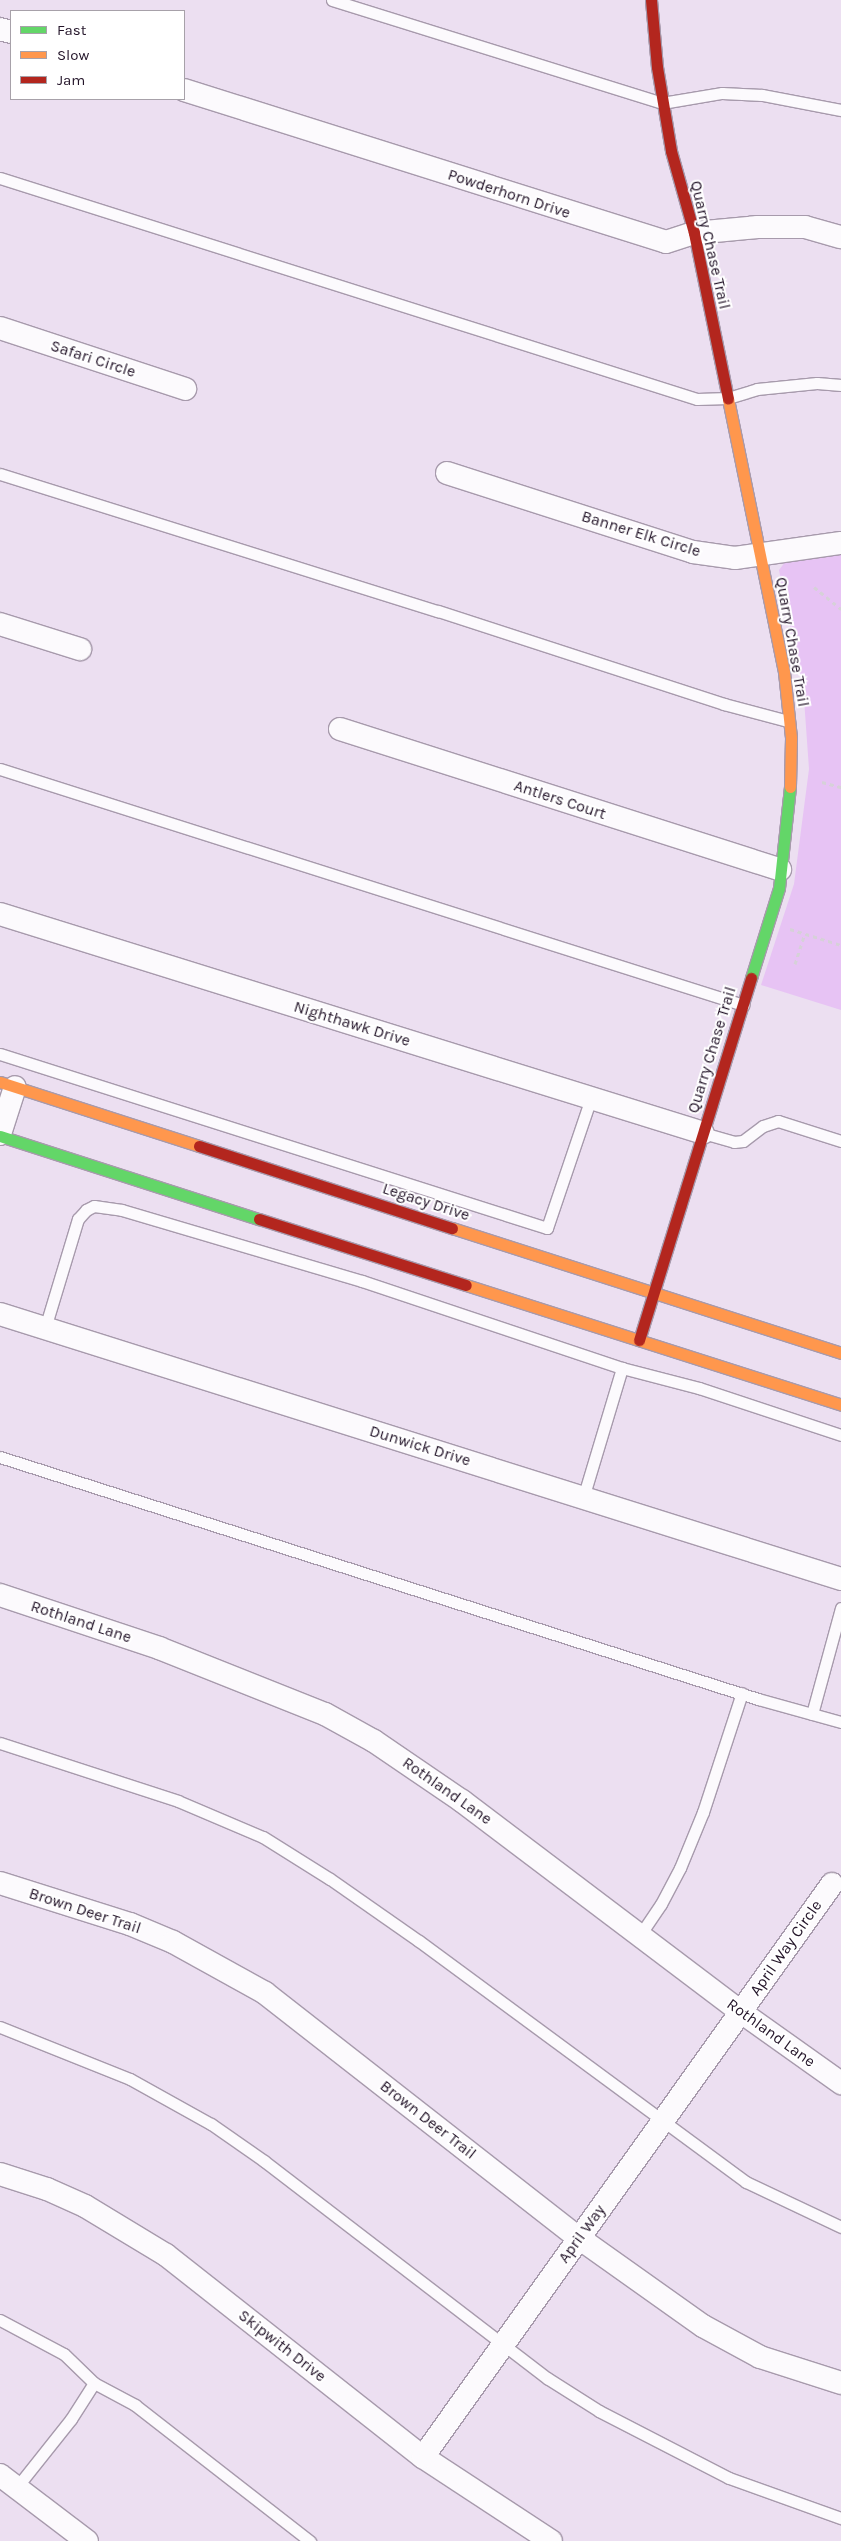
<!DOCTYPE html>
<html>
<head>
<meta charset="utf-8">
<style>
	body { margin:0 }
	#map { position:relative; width:841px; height:2541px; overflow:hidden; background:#ecdff1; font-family:Karla,sans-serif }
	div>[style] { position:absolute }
	.green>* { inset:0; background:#e7c3f4 }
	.path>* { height:3px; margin-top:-1.5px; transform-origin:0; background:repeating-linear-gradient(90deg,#d6d1d8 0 4px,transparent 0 8px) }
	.roads { filter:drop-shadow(1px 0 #a79aac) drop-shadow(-1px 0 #a79aac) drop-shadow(0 1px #a79aac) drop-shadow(0 -1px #a79aac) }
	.lane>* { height:11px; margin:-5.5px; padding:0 5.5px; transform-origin:5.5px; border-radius:5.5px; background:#fcfafd }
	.street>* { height:22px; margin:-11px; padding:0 11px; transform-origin:11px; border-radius:11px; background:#fcfafd }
	.fast>* { height:11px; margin:-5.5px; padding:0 5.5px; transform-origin:5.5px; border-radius:5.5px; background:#63d668 }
	.slow>* { height:11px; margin:-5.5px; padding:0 5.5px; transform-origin:5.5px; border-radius:5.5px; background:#ff974d }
	.jam>* { height:11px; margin:-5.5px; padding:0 5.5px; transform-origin:5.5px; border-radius:5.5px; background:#b3261e }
	span { translate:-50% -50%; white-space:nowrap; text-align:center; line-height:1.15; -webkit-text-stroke:4px #fff; paint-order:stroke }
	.street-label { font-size:16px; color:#231429 }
	.legend { position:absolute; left:10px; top:10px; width:175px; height:90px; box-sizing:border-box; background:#fff; border:1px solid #a7a1a9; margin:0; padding:6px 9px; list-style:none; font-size:15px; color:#231429 }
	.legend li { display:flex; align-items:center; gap:10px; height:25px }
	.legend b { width:25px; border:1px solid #a7a1a9 }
</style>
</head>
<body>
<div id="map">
	<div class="green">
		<div style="clip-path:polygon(841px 554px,841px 1010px,761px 985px,794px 884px,809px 769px,804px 699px,779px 570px,785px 562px)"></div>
	</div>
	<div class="path">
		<div style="left:814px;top:587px;width:35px;rotate:39deg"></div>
		<div style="left:822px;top:782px;width:20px;rotate:15deg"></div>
		<div style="left:790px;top:929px;width:53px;rotate:17.4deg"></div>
		<div style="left:795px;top:964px;width:32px;rotate:-72deg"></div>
	</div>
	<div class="roads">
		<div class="lane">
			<div style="left:332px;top:0;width:346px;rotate:17.3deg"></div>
			<div style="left:662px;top:103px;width:61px;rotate:-9.5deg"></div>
			<div style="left:722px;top:93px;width:40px;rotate:2.9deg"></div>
			<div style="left:762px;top:95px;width:80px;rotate:10.8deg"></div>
			<div style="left:0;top:178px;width:731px;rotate:17.59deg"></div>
			<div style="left:697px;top:399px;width:31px;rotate:-2deg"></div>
			<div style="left:728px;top:398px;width:30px;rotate:-17deg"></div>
			<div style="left:757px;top:389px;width:60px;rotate:-5.7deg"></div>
			<div style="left:817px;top:383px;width:24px;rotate:5deg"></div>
			<div style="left:0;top:474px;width:459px;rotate:17.4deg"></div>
			<div style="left:438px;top:611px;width:301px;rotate:18deg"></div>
			<div style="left:724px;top:704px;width:66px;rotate:14.9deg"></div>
			<div style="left:0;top:769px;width:780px;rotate:17.62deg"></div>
			<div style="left:0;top:1054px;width:574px;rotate:17.65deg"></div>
			<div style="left:547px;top:1228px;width:137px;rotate:-71.3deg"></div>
			<div style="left:703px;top:1133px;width:32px;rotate:16deg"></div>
			<div style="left:734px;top:1142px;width:9px;rotate:-6deg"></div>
			<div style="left:743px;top:1141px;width:25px;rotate:-37deg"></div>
			<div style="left:763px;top:1126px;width:16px;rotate:-18deg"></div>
			<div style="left:778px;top:1121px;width:66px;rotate:17.6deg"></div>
			<div style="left:45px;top:1328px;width:114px;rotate:-73.2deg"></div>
			<div style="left:78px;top:1219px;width:12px;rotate:-48deg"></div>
			<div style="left:86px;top:1210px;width:9px;rotate:-27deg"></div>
			<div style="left:94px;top:1206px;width:28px;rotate:8deg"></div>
			<div style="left:122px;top:1210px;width:250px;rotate:16.5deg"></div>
			<div style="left:362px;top:1281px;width:274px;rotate:18.5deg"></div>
			<div style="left:622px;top:1368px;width:80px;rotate:14.6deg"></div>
			<div style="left:699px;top:1388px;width:150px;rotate:18.3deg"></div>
			<div style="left:0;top:1457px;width:796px;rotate:17.71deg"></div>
			<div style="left:758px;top:1699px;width:86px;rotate:15.5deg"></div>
			<div style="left:583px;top:1498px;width:136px;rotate:-73.3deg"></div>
			<div style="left:812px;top:1714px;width:110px;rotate:-74.7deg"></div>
			<div style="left:0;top:1743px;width:187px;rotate:18deg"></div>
			<div style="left:178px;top:1801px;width:92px;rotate:23deg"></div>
			<div style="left:263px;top:1837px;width:79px;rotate:32.1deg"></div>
			<div style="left:330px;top:1879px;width:108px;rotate:34.9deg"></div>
			<div style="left:419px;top:1941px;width:406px;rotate:36.4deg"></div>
			<div style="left:746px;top:2182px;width:105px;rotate:25.3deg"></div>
			<div style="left:640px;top:1935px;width:37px;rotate:-56deg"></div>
			<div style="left:661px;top:1904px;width:41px;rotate:-62.2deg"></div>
			<div style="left:680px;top:1868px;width:61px;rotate:-67.7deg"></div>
			<div style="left:703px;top:1812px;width:125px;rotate:-71.9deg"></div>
			<div style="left:0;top:2027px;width:140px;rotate:21.8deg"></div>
			<div style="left:130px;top:2079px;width:93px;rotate:29.1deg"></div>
			<div style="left:211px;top:2124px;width:65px;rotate:34.9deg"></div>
			<div style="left:264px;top:2161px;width:357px;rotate:37.5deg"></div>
			<div style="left:547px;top:2378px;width:62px;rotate:32.4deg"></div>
			<div style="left:599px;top:2411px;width:146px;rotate:27.3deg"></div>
			<div style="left:729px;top:2478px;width:119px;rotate:19.7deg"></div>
			<div style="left:0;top:2320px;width:72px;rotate:28deg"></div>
			<div style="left:64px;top:2354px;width:42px;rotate:44deg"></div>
			<div style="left:94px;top:2383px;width:43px;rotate:122.6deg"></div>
			<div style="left:71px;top:2419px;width:87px;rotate:128.5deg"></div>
			<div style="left:94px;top:2383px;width:47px;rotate:28.2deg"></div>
			<div style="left:135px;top:2405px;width:222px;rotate:37.9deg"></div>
		</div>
		<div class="street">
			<div style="left:0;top:29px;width:11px;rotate:15deg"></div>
			<div style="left:184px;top:90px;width:505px;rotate:17.5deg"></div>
			<div style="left:666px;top:242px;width:29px;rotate:-18deg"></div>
			<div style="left:694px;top:233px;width:64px;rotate:-5.4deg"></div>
			<div style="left:758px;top:227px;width:47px"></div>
			<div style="left:805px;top:227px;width:37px;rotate:16deg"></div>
			<div style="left:0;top:328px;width:195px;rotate:18.2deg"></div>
			<div style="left:447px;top:473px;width:258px;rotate:17.8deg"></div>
			<div style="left:693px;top:552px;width:42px;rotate:8.1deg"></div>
			<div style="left:735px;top:558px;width:107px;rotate:-8.1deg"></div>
			<div style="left:0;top:624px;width:84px;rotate:17.4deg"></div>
			<div style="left:340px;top:729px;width:462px;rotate:17.7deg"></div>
			<div style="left:0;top:914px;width:736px;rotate:17.3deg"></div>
			<div style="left:0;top:1134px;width:49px;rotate:-72.3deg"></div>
			<div style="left:0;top:1314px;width:882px;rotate:17.49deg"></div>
			<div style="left:0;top:1595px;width:168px;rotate:18.4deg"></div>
			<div style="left:159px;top:1648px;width:179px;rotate:21.7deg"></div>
			<div style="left:325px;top:1714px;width:56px;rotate:28.9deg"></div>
			<div style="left:374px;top:1741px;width:107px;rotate:34.3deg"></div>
			<div style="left:462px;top:1801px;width:350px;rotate:37.1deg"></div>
			<div style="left:741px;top:2012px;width:123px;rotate:35.4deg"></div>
			<div style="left:0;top:1883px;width:136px;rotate:17.5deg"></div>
			<div style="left:130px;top:1924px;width:47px;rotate:22.7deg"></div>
			<div style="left:173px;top:1942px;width:105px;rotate:29deg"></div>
			<div style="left:265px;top:1993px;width:398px;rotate:38deg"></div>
			<div style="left:579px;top:2238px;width:152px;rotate:35.4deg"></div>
			<div style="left:703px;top:2326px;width:65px;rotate:28.5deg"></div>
			<div style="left:760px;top:2357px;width:85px;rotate:17.8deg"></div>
			<div style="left:0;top:2174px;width:49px;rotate:17.7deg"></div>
			<div style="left:47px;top:2189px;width:42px;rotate:24.1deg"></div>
			<div style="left:85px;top:2206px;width:95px;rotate:31.2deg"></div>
			<div style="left:166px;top:2255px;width:327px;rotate:38.2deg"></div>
			<div style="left:423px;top:2457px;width:153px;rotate:33.3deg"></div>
			<div style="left:423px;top:2457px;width:704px;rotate:-54.48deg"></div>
			<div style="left:0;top:2475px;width:109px;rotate:37.2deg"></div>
		</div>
		<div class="fast">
			<div style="left:751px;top:978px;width:94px;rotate:-72.7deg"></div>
			<div style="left:779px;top:888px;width:102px;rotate:-83.8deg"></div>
			<div style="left:0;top:1136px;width:272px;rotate:17.8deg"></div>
		</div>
		<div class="slow">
			<div style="left:728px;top:399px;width:279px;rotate:78.4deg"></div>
			<div style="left:784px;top:672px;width:66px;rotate:83.9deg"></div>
			<div style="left:791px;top:738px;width:49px;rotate:91.2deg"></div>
			<div style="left:0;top:1082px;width:209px;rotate:17.8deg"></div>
			<div style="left:452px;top:1228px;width:409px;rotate:17.8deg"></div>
			<div style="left:466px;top:1285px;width:394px;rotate:17.7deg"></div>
		</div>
		<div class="jam">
			<div style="left:651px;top:0;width:67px;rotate:84.9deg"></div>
			<div style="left:657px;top:67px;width:85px;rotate:80.5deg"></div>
			<div style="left:671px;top:151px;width:85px;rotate:74.3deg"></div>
			<div style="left:694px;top:233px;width:169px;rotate:78.4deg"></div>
			<div style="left:199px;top:1146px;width:266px;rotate:18deg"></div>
			<div style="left:259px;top:1219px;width:217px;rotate:17.7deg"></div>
			<div style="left:639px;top:1340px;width:379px;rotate:-72.8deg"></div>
		</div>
	</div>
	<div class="street-label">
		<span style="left:509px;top:194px;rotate:18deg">Powderhorn Drive</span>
		<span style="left:710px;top:245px;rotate:77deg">Quarry Chase Trail</span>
		<span style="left:93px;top:359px;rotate:18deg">Safari Circle</span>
		<span style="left:641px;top:534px;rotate:17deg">Banner Elk Circle</span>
		<span style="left:792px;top:642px;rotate:80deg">Quarry Chase Trail</span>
		<span style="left:560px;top:800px;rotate:18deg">Antlers Court</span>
		<span style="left:352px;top:1024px;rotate:17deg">Nighthawk Drive</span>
		<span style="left:712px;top:1050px;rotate:-73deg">Quarry Chase Trail</span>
		<span style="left:426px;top:1202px;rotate:18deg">Legacy Drive</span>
		<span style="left:420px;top:1446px;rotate:17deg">Dunwick Drive</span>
		<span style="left:81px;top:1622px;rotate:18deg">Rothland Lane</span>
		<span style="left:447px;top:1791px;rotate:35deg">Rothland Lane</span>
		<span style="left:85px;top:1911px;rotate:18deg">Brown Deer Trail</span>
		<span style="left:786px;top:1948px;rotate:-55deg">April Way Circle</span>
		<span style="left:771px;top:2033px;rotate:36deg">Rothland Lane</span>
		<span style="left:428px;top:2120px;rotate:38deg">Brown Deer Trail</span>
		<span style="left:582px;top:2234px;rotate:-54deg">April Way</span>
		<span style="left:282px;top:2346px;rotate:38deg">Skipwith Drive</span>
	</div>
	<ul class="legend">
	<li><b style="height:6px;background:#63d668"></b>Fast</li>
	<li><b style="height:6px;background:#ff974d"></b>Slow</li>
	<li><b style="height:6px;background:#b3261e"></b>Jam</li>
	</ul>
</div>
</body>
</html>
